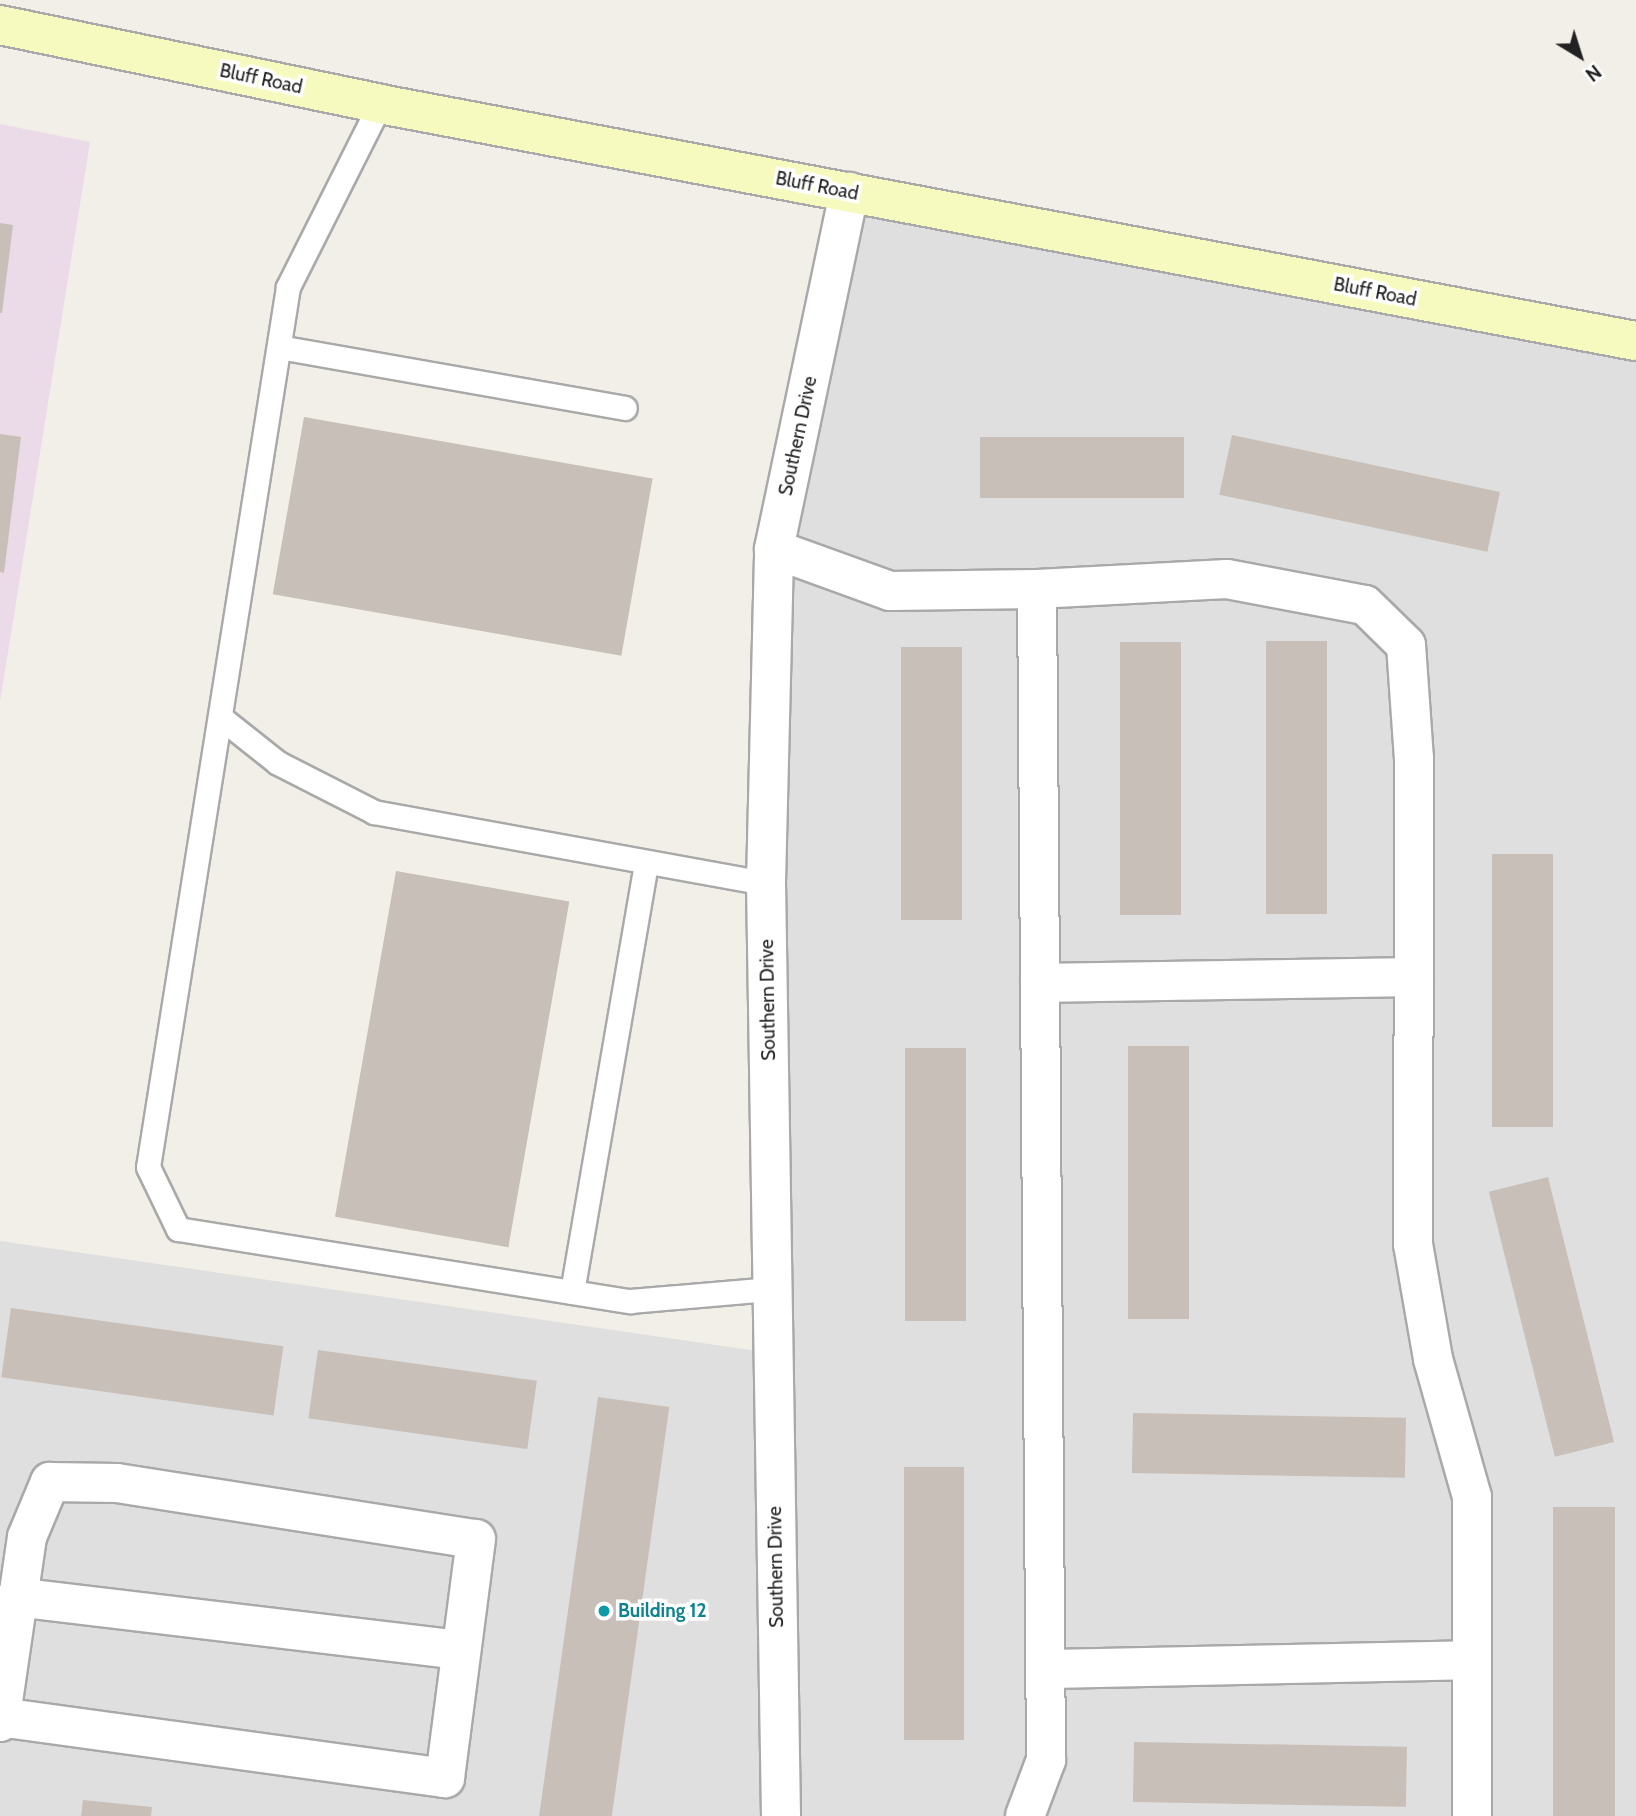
<!DOCTYPE html>
<html>
<head>
<meta charset="utf-8">
<style>
	body { margin:0 }
	#map { position:relative; width:1636px; height:1816px; overflow:hidden; background:#f2efe9; font-family:Cabin,sans-serif }
	div>[style] { position:absolute }
	.residential>* { inset:0; background:#e0dfdf }
	.industrial>* { inset:0; background:#ebdbe8 }
	.building>* { inset:0; background:#c7bfb8; transform-origin:0 0 }
	.roads { filter:drop-shadow(2px 0 #a9a9a9) drop-shadow(-2px 0 #a9a9a9) drop-shadow(0 2px #a9a9a9) drop-shadow(0 -2px #a9a9a9) }
	.lane>* { height:23px; margin:-11.5px; padding:0 11.5px; transform-origin:11.5px; border-radius:11.5px; background:#fff }
	.street>* { height:38px; margin:-19px; padding:0 19px; transform-origin:19px; border-radius:19px; background:#fff }
	.secondary>* { height:38px; margin:-19px; padding:0 19px; transform-origin:19px; border-radius:19px; background:#f7fabf }
	.dots>* { width:19px; height:19px; translate:-50% -50%; box-sizing:border-box; border:4px solid #fff; border-radius:50% }
	span { translate:-50% -50%; white-space:nowrap; text-align:center; line-height:1.15; -webkit-text-stroke:7px #fff; paint-order:stroke }
	.street-label { font-size:19px; color:#222 }
	.culture-label { font-size:19px; color:#0d838f; font-weight:700 }
	.left { translate:0 -50%; text-align:left }
	.north { position:absolute; left:1545px; top:21px; width:70px; height:70px; -webkit-text-stroke:5px #fff; paint-order:stroke; rotate:142deg; font-size:19px; font-weight:700; line-height:28px; text-align:center; color:#222 }
	.north::after { content:''; display:block; margin:auto; width:24px; height:32px; background:#222; clip-path:polygon(50% 0,100% 100%,50% 72%,0 100%) }
</style>
</head>
<body>
<div id="map">
	<div class="residential">
		<div style="clip-path:polygon(849px 192px,1636px 341px,1636px 1816px,0 1816px,0 1241px,771px 1353px,774px 549px)"></div>
	</div>
	<div class="industrial">
		<div style="clip-path:polygon(0 124px,90px 142px,0 702px)"></div>
	</div>
	<div class="building">
		<div style="clip-path:polygon(0 223px,13px 225px,2px 313px,0 313px)"></div>
		<div style="left:304px;top:417px;width:354px;height:180px;rotate:10deg"></div>
		<div style="clip-path:polygon(0 434px,21px 437px,4px 573px,0 572px)"></div>
		<div style="left:1232px;top:435px;width:274px;height:61px;rotate:12deg"></div>
		<div style="left:980px;top:437px;width:204px;height:61px"></div>
		<div style="left:1266px;top:641px;width:61px;height:273px"></div>
		<div style="left:1120px;top:642px;width:61px;height:273px"></div>
		<div style="left:901px;top:647px;width:61px;height:273px"></div>
		<div style="left:1553px;top:854px;width:273px;height:61px;rotate:90deg"></div>
		<div style="left:396px;top:871px;width:176px;height:351px;rotate:10deg"></div>
		<div style="left:1128px;top:1046px;width:61px;height:273px"></div>
		<div style="left:966px;top:1048px;width:273px;height:61px;rotate:90deg"></div>
		<div style="left:1548px;top:1177px;width:273px;height:61px;rotate:76deg"></div>
		<div style="left:11px;top:1308px;width:275px;height:70px;rotate:8deg"></div>
		<div style="left:318px;top:1350px;width:221px;height:69px;rotate:8deg"></div>
		<div style="left:598px;top:1397px;width:72px;height:423px;rotate:8deg"></div>
		<div style="left:1133px;top:1413px;width:273px;height:60px;rotate:1deg"></div>
		<div style="left:904px;top:1467px;width:60px;height:273px"></div>
		<div style="left:1615px;top:1507px;width:309px;height:62px;rotate:90deg"></div>
		<div style="left:1134px;top:1742px;width:273px;height:60px;rotate:1deg"></div>
		<div style="clip-path:polygon(83px 1800px,152px 1807px,151px 1816px,81px 1816px)"></div>
	</div>
	<div class="roads">
		<div class="lane">
			<div style="left:380px;top:104px;width:205px;rotate:116.7deg"></div>
			<div style="left:288px;top:287px;width:891px;rotate:99.04deg"></div>
			<div style="left:148px;top:1167px;width:69px;rotate:64.2deg"></div>
			<div style="left:178px;top:1229px;width:458px;rotate:9.1deg"></div>
			<div style="left:630px;top:1301px;width:142px;rotate:-4.9deg"></div>
			<div style="left:279px;top:347px;width:351px;rotate:10deg"></div>
			<div style="left:220px;top:717px;width:74px;rotate:38.4deg"></div>
			<div style="left:278px;top:763px;width:108px;rotate:27deg"></div>
			<div style="left:374px;top:812px;width:398px;rotate:10.3deg"></div>
			<div style="left:572px;top:1292px;width:436px;rotate:-80.2deg"></div>
		</div>
		<div class="street">
			<div style="left:774px;top:549px;width:123px;rotate:19.9deg"></div>
			<div style="left:890px;top:591px;width:147px;rotate:-0.8deg"></div>
			<div style="left:1037px;top:589px;width:1171px;rotate:89.56deg"></div>
			<div style="left:1046px;top:1760px;width:60px;rotate:110.6deg"></div>
			<div style="left:1037px;top:589px;width:190px;rotate:-3deg"></div>
			<div style="left:1227px;top:579px;width:140px;rotate:10.7deg"></div>
			<div style="left:1365px;top:605px;width:57px;rotate:44.3deg"></div>
			<div style="left:1406px;top:645px;width:113px;rotate:86deg"></div>
			<div style="left:1414px;top:758px;width:486px;rotate:90.1deg"></div>
			<div style="left:1413px;top:1244px;width:117px;rotate:80.1deg"></div>
			<div style="left:1433px;top:1359px;width:143px;rotate:74.2deg"></div>
			<div style="left:1472px;top:1497px;width:319px;rotate:90deg"></div>
			<div style="left:1040px;top:983px;width:374px;rotate:-0.9deg"></div>
			<div style="left:16px;top:1597px;width:448px;rotate:6.8deg"></div>
			<div style="left:1046px;top:1669px;width:426px;rotate:-1.2deg"></div>
			<div style="left:0;top:1722px;width:187px;rotate:-81.7deg"></div>
			<div style="left:27px;top:1537px;width:60px;rotate:-67.3deg"></div>
			<div style="left:50px;top:1482px;width:67px;rotate:0.9deg"></div>
			<div style="left:117px;top:1483px;width:363px;rotate:8.9deg"></div>
			<div style="left:476px;top:1539px;width:241px;rotate:97.4deg"></div>
			<div style="left:445px;top:1778px;width:448px;rotate:-172.2deg"></div>
			<div style="left:781px;top:1816px;width:933px;rotate:-90.92deg"></div>
			<div style="left:766px;top:883px;width:334px;rotate:-88.6deg"></div>
			<div style="left:774px;top:549px;width:365px;rotate:-78.1deg"></div>
		</div>
		<div class="secondary">
			<div style="left:0;top:25px;width:388px;rotate:11.7deg"></div>
			<div style="left:380px;top:104px;width:1278px;rotate:10.69deg"></div>
		</div>
	</div>
	<div class="dots">
		<div style="left:604px;top:1611px;background:#0f9aa8"></div>
	</div>
	<div class="street-label">
		<span style="left:261px;top:79px;rotate:12deg">Bluff Road</span>
		<span style="left:817px;top:186px;rotate:11deg">Bluff Road</span>
		<span style="left:1375px;top:292px;rotate:11deg">Bluff Road</span>
		<span style="left:798px;top:436px;rotate:-78deg">Southern Drive</span>
		<span style="left:768px;top:1000px;rotate:-91deg">Southern Drive</span>
		<span style="left:776px;top:1567px;rotate:-91deg">Southern Drive</span>
	</div>
	<div class="culture-label">
		<span class="left" style="left:618px;top:1611px">Building 12</span>
	</div>
	<div class="north">N</div>
</div>
</body>
</html>
